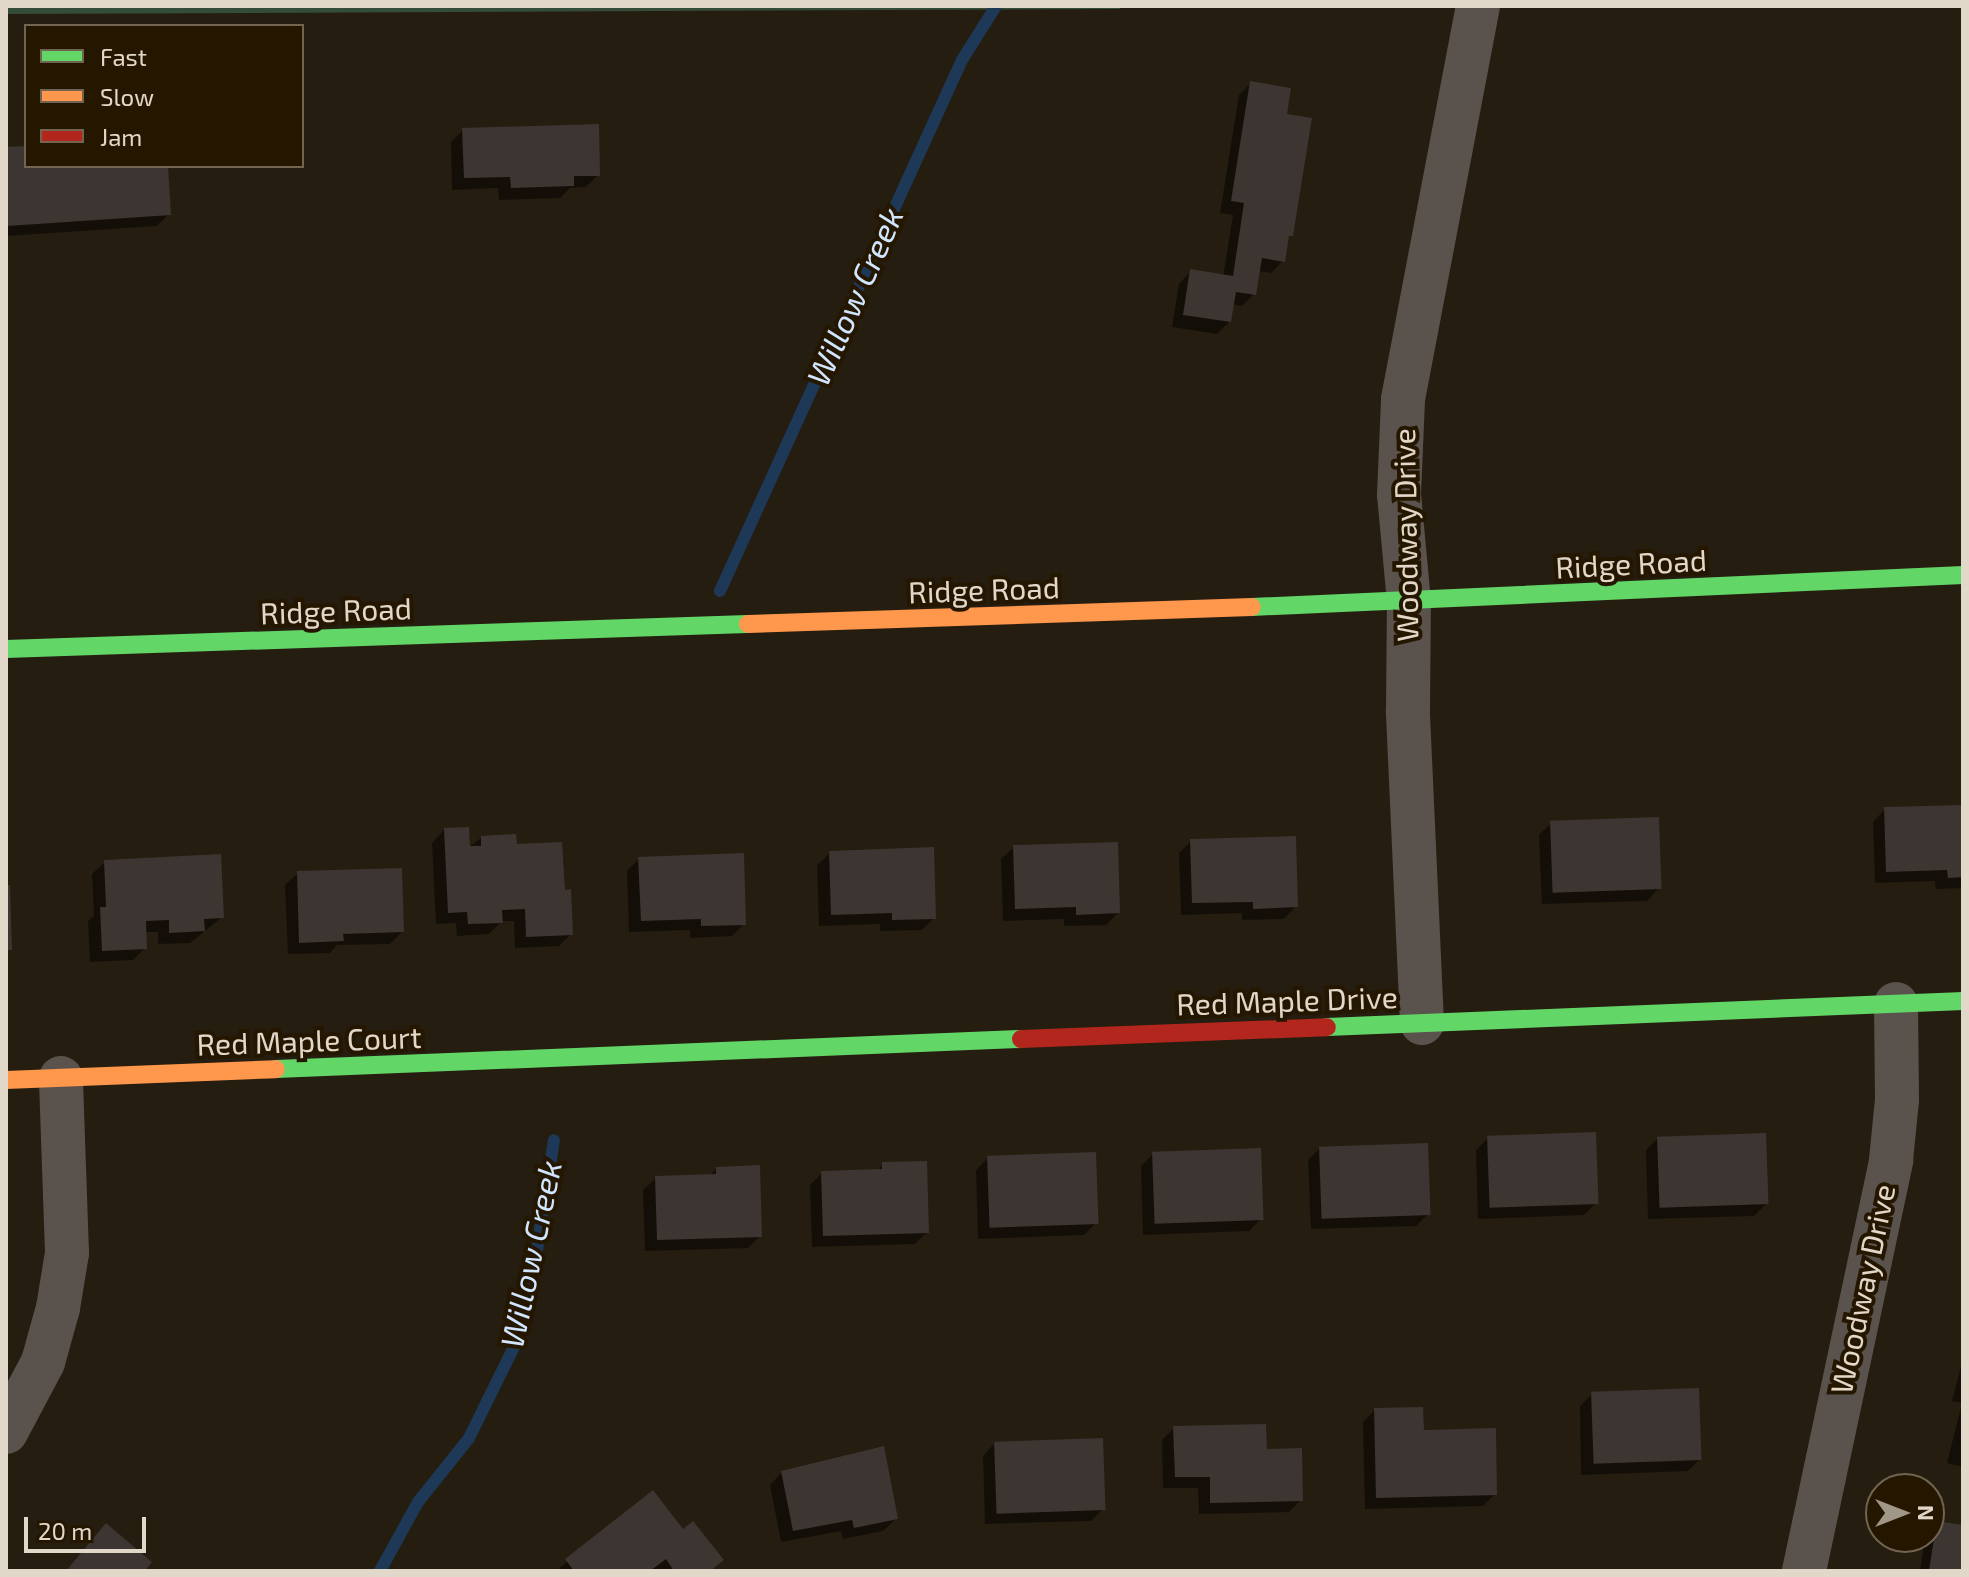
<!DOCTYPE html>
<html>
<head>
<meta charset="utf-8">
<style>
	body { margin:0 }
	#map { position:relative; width:1969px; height:1577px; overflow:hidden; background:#251d0f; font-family:"Exo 2",sans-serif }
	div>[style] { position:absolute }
	.green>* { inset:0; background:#344c3a }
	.shadow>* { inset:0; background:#0007 }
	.stream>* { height:12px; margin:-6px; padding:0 6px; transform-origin:6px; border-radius:6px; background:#1d3957 }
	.building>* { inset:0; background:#3d3532; transform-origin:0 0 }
	.street>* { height:44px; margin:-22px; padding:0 22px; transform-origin:22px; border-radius:22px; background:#5a524d }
	.fast>* { height:18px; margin:-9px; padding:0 9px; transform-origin:9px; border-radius:9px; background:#63d668 }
	.slow>* { height:18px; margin:-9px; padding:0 9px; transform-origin:9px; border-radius:9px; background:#ff974d }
	.jam>* { height:18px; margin:-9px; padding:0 9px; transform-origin:9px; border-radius:9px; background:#b3261e }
	span { translate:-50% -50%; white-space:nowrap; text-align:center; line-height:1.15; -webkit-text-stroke:8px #251600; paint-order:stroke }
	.street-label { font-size:30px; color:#e2d8c9 }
	.water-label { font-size:32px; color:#d0e5fe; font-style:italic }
	.frame { position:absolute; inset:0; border:8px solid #e2d8c9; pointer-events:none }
	.legend { position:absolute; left:24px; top:24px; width:280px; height:144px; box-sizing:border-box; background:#251600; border:2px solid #716450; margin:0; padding:10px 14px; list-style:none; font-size:24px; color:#e2d8c9 }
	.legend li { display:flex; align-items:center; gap:16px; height:40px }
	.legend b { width:40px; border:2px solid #716450 }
	.north { position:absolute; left:1865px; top:1473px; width:80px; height:80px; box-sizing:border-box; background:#251600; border:2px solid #716450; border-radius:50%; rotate:90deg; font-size:22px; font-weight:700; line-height:32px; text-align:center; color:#e2d8c9 }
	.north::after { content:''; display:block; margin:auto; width:28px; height:36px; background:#a09788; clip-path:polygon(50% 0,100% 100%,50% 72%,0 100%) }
	.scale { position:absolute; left:24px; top:1517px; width:122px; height:36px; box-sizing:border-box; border:4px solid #e2d8c9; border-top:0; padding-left:10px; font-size:24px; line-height:28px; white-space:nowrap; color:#e2d8c9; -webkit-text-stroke:6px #251600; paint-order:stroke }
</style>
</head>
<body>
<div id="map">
	<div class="green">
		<div style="clip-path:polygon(6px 6px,1120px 6px,1120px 9px,6px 14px)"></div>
	</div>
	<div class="shadow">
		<div style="clip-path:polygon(1251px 83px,1285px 115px,1291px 235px,1286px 240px,1283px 261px,1271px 273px,1258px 271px,1254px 294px,1242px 306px,1232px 304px,1229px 322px,1217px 334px,1172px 327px,1179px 284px,1191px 271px,1223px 277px,1233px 215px,1220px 213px,1239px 95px)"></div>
		<div style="clip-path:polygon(463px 130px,598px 175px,586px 187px,570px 188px,560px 198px,499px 200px,498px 188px,452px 190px,451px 142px)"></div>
		<div style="clip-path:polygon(26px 148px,26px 166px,166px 166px,169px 214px,157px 226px,6px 236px,6px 149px)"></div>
		<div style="clip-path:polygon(1963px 807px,1963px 888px,1936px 889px,1935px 881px,1875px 883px,1873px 822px,1885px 809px)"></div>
		<div style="clip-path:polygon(1551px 823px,1659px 888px,1647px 901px,1542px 904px,1539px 835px)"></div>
		<div style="clip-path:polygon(444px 830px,468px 848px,482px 837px,563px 892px,571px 934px,559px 946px,515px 948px,514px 921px,502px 921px,489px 934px,457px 936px,456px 923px,436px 924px,432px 843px)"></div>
		<div style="clip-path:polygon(1191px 841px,1296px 906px,1284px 919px,1242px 920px,1242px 913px,1181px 915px,1179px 853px)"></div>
		<div style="clip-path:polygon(1014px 847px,1118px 913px,1106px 925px,1064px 926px,1064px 919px,1003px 921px,1001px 859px)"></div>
		<div style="clip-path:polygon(830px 853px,934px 918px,922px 930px,880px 931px,880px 924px,819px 926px,817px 865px)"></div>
		<div style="clip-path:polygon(639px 859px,744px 924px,732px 936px,690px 938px,690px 930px,629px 932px,627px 871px)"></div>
		<div style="clip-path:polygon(105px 862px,222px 917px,190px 943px,158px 944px,158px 932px,144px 932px,145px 948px,133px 960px,90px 962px,88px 921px,94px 916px,92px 874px)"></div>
		<div style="clip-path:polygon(298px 873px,402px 932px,390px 944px,337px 945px,330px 953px,288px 954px,285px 885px)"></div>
		<div style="clip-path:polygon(1488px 1138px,1596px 1203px,1584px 1215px,1478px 1219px,1476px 1150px)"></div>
		<div style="clip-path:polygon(1658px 1138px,1766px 1204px,1754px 1216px,1648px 1219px,1646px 1150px)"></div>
		<div style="clip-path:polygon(1320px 1148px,1428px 1214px,1416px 1226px,1311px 1229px,1308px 1160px)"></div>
		<div style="clip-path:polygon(1153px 1154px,1261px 1219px,1249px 1231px,1143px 1235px,1141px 1166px)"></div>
		<div style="clip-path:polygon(988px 1158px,1096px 1223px,1084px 1235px,978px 1239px,976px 1170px)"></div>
		<div style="clip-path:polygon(883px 1164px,927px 1232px,915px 1244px,812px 1247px,810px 1185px,822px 1173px,876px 1172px)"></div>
		<div style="clip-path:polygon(716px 1169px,760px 1236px,748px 1248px,645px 1251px,643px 1190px,656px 1178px,709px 1176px)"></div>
		<div style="clip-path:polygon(1963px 1358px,1963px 1467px,1947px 1463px,1962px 1403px,1952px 1401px)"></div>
		<div style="clip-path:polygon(1592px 1394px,1700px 1459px,1688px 1471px,1581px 1475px,1580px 1406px)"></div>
		<div style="clip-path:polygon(1375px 1410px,1422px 1432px,1495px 1494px,1483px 1506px,1365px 1509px,1363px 1422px)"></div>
		<div style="clip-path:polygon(1174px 1428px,1265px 1452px,1301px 1500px,1289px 1512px,1199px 1514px,1198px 1488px,1163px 1488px,1162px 1440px)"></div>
		<div style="clip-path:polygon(995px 1443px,1103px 1509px,1091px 1521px,985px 1524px,983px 1456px)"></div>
		<div style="clip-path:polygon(782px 1472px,896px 1519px,883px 1531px,843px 1539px,841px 1531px,781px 1542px,770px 1485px)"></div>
		<div style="clip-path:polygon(652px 1492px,683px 1532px,721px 1560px,710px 1571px,556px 1571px)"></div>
		<div style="clip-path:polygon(1937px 1523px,1963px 1527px,1963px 1571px,1920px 1571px,1925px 1537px,1929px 1537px,1929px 1531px)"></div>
	</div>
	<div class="stream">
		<div style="left:720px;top:591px;width:584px;rotate:-65.5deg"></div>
		<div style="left:962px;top:60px;width:64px;rotate:-57.8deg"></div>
		<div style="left:380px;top:1571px;width:79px;rotate:-61.2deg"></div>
		<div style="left:418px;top:1502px;width:82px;rotate:-51.4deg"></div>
		<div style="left:469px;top:1438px;width:106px;rotate:-63.7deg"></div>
		<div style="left:516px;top:1343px;width:89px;rotate:-77.1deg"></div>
		<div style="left:536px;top:1256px;width:117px;rotate:-81.2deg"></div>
	</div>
	<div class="building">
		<div style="clip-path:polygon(1250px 81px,1291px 88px,1287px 114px,1312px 118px,1293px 236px,1289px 236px,1285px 262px,1262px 258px,1256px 295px,1236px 292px,1231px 322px,1183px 315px,1190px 269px,1233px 276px,1244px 203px,1231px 201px)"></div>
		<div style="clip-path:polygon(599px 124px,600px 176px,574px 176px,574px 186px,511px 188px,510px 177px,464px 178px,462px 128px)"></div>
		<div style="clip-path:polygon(26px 146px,26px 166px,168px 166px,171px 215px,7px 226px,6px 147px)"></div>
		<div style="clip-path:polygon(1963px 805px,1963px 877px,1948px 878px,1947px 870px,1886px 872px,1884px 807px)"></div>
		<div style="left:1659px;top:817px;width:72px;height:109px;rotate:88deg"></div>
		<div style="clip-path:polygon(469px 827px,470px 846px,481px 846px,481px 836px,516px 834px,517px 844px,562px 842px,565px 890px,571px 889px,573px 935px,526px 937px,525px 909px,502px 910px,503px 923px,468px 924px,467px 912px,448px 913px,444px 828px)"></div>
		<div style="clip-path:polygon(1296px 836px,1298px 907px,1253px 909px,1253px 902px,1192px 903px,1190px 839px)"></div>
		<div style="clip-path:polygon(1118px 842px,1120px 913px,1076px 915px,1076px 907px,1015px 909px,1013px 845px)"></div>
		<div style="clip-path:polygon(934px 847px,936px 919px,892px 920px,892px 913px,831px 915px,829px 851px)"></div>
		<div style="clip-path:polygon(744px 853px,746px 925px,701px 926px,701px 919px,641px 921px,638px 857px)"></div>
		<div style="clip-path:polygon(221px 854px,224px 918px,204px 919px,205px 931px,169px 933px,169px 920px,146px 921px,147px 949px,102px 951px,100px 907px,106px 907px,104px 860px)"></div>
		<div style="clip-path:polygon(402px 868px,404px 932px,343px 934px,344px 941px,299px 943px,297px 871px)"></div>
		<div style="clip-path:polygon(6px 885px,10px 885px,12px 950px,6px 950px)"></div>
		<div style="left:1596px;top:1132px;width:72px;height:109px;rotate:88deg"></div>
		<div style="left:1766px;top:1133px;width:71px;height:109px;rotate:88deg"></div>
		<div style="left:1428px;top:1143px;width:72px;height:109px;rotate:88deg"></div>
		<div style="left:1261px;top:1148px;width:72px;height:109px;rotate:88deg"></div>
		<div style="left:1096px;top:1152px;width:72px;height:109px;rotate:88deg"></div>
		<div style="clip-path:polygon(927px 1161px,929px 1233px,823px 1236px,821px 1171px,882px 1169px,882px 1162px)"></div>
		<div style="clip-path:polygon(760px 1165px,762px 1237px,657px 1240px,655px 1176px,716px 1174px,716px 1167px)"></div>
		<div style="left:1699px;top:1388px;width:72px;height:108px;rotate:88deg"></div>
		<div style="clip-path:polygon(1423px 1407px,1424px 1430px,1496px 1428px,1497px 1495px,1376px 1498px,1374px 1408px)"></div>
		<div style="clip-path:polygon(1266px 1424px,1267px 1449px,1302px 1448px,1303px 1501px,1210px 1503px,1210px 1477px,1175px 1477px,1173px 1426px)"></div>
		<div style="left:1103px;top:1438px;width:72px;height:109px;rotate:88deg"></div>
		<div style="clip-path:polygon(884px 1446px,898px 1519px,854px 1528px,852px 1520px,793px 1531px,781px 1471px)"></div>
		<div style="clip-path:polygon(653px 1490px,683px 1529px,693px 1521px,724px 1560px,710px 1571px,674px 1571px,666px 1559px,650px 1571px,574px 1571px,565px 1559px)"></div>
		<div style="clip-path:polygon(1937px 1521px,1963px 1525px,1963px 1571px,1929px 1570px)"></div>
		<div style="clip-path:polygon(106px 1523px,152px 1562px,145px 1571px,66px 1571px)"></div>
	</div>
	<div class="street">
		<div style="left:1422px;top:1023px;width:314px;rotate:-92.6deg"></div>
		<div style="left:1408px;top:709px;width:107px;rotate:-89.5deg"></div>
		<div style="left:1409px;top:602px;width:107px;rotate:-95.3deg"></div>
		<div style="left:1399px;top:495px;width:96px;rotate:-87.6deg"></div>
		<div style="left:1403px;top:399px;width:400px;rotate:-79.2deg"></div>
		<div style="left:6px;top:1432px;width:79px;rotate:-62.1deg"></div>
		<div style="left:43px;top:1362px;width:56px;rotate:-74.5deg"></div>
		<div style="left:58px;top:1308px;width:56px;rotate:-80.7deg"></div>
		<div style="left:67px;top:1253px;width:175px;rotate:-92deg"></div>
		<div style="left:1804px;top:1571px;width:420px;rotate:-78deg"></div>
		<div style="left:1891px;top:1160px;width:60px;rotate:-84.3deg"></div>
		<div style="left:1897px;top:1100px;width:96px;rotate:-90.6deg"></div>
	</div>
	<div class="fast">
		<div style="left:1252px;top:607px;width:712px;rotate:-2.58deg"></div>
		<div style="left:6px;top:649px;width:742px;rotate:-1.93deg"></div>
		<div style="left:1327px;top:1027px;width:637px;rotate:-2.34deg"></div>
		<div style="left:276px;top:1069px;width:746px;rotate:-2.31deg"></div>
	</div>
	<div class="slow">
		<div style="left:748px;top:624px;width:504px;rotate:-1.93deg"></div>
		<div style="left:6px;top:1080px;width:270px;rotate:-2.3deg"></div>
	</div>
	<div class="jam">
		<div style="left:1021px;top:1039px;width:306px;rotate:-2.2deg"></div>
	</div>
	<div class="street-label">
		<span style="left:1405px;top:535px;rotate:-91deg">Woodway Drive</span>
		<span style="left:1631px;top:563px;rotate:-3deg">Ridge Road</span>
		<span style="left:984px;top:589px;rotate:-2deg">Ridge Road</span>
		<span style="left:336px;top:610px;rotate:-2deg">Ridge Road</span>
		<span style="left:1287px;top:1000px;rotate:-2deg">Red Maple Drive</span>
		<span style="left:309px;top:1040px;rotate:-2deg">Red Maple Court</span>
		<span style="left:1862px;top:1289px;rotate:-78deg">Woodway Drive</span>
	</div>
	<div class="water-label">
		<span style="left:854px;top:296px;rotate:-66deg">Willow Creek</span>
		<span style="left:530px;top:1254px;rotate:-78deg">Willow Creek</span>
	</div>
	<div class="frame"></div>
	<ul class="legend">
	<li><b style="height:10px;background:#63d668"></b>Fast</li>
	<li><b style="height:10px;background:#ff974d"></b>Slow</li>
	<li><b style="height:10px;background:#b3261e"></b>Jam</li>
	</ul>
	<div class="north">N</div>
	<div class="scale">20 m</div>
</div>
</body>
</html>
